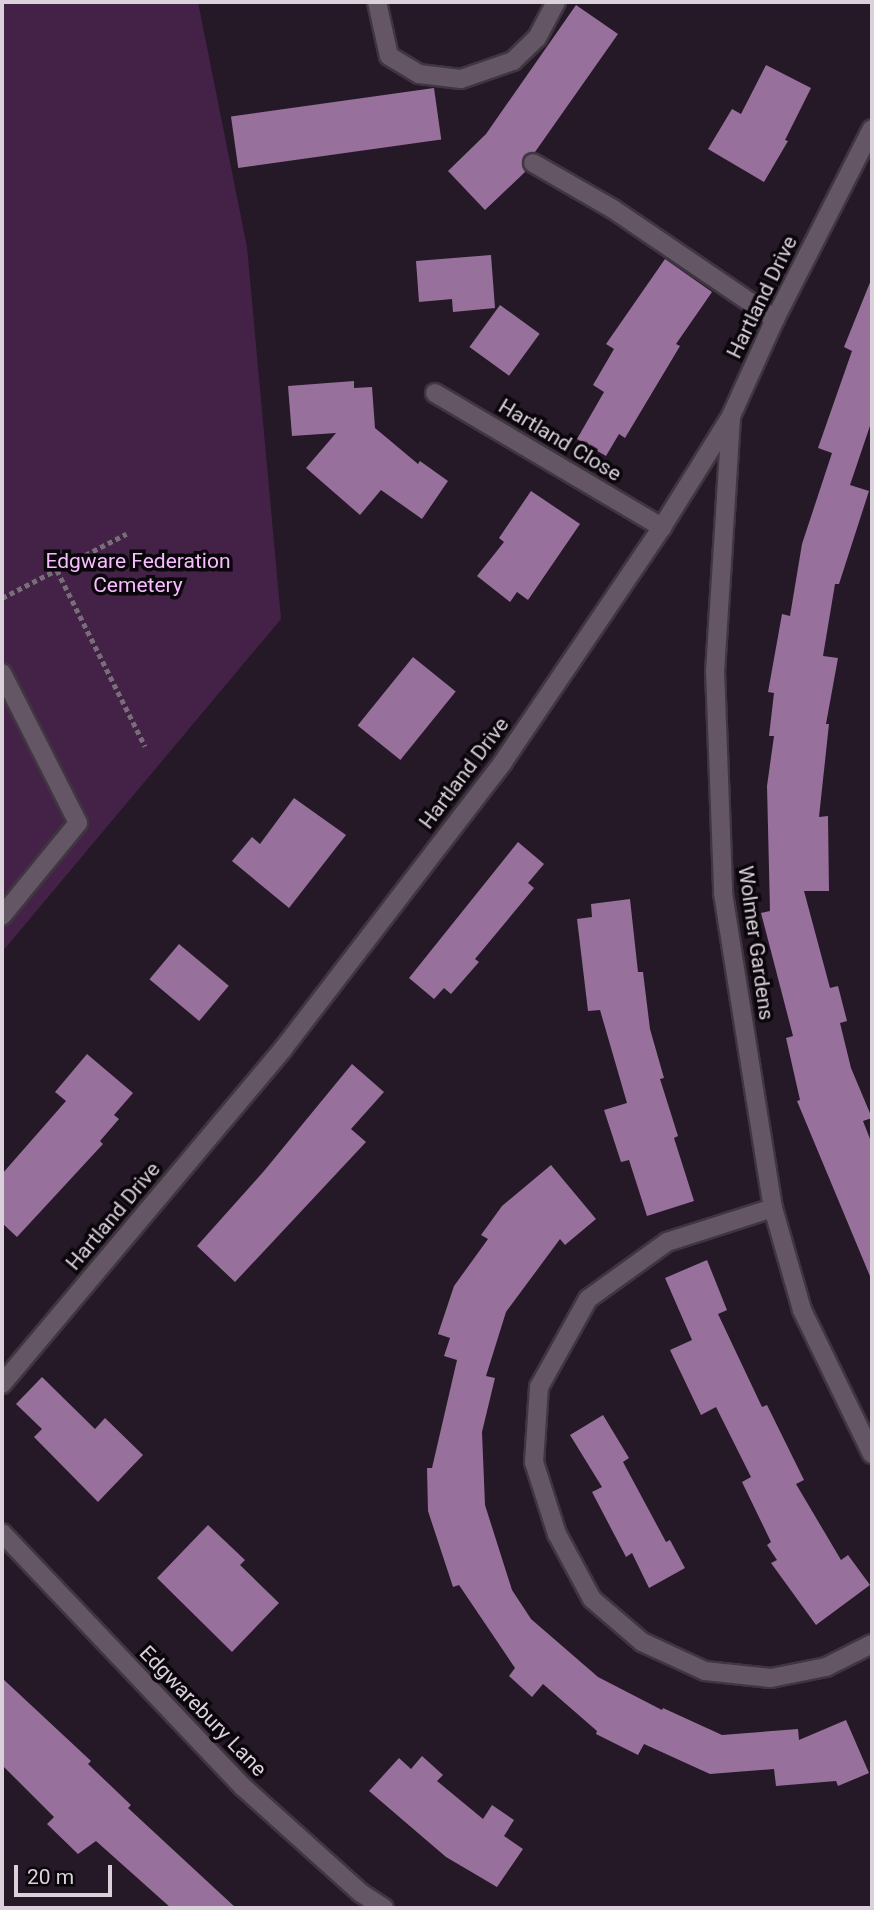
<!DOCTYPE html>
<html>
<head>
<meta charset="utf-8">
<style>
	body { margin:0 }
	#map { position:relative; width:874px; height:1910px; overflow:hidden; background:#251927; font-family:Roboto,sans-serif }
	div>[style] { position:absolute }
	.green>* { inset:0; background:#442248 }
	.building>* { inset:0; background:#98709c; transform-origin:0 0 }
	.path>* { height:4.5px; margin-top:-2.25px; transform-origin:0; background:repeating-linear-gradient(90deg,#786d79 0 5px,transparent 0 8.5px) }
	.roads { filter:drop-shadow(2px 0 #3f3640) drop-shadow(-2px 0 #3f3640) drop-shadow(0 2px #3f3640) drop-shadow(0 -2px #3f3640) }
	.minor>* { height:18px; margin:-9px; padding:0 9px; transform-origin:9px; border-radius:9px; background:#655666 }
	span { translate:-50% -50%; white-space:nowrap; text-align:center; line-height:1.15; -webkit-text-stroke:7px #0b060c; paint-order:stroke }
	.street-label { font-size:21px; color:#dad1da }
	.park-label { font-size:21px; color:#f8bdfe }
	.frame { position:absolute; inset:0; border:4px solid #dad1da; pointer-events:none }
	.scale { position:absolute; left:14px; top:1865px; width:98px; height:32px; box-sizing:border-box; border:4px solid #dad1da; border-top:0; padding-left:9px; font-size:21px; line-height:24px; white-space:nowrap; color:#dad1da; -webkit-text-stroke:5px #0b060c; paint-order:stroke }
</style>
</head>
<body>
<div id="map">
	<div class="green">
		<div style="clip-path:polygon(2px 2px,198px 2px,247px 247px,281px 619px,2px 952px)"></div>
	</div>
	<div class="building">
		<div style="clip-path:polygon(576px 5px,618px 34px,535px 152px,524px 157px,525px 172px,485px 210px,448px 171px,486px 134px)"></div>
		<div style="clip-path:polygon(766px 65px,811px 88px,785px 140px,788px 141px,764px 182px,708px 149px,732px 109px,741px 114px)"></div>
		<div style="left:434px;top:88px;width:52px;height:205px;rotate:82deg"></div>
		<div style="clip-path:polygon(491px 255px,495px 308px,453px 312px,452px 299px,419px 302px,416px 261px)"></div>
		<div style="clip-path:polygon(665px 259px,712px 292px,676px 344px,680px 346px,625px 438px,619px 434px,606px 456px,577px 439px,604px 392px,593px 385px,614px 349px,606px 344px)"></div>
		<div style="clip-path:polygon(871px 280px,872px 420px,850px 485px,869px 491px,839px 584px,835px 584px,823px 656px,838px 658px,826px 724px,829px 724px,819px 817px,828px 816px,829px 891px,804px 891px,830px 988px,838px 986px,847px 1021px,840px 1023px,851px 1068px,872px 1118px,863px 1121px,872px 1144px,872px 1281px,797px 1101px,800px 1100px,786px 1038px,793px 1036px,761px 913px,770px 911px,767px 786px,774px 736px,769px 736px,774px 693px,768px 692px,782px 614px,790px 616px,802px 544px,832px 453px,818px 448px,852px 351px,844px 347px)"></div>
		<div style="left:500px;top:305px;width:49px;height:52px;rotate:36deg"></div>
		<div style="clip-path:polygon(354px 381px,354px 388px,372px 387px,375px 428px,418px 464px,420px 461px,448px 481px,422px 519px,381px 490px,360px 515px,306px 468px,336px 433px,292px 436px,288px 386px)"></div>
		<div style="clip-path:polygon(531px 491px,580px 524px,528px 600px,517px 592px,510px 602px,477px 576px,504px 542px,499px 538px)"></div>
		<div style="left:413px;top:657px;width:55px;height:88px;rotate:39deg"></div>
		<div style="clip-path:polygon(294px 798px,346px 835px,289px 908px,232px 861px,252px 837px,260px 844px)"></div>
		<div style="clip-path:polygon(518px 842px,544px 864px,528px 883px,534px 888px,475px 959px,479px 962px,451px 994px,444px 988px,434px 999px,409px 978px)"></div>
		<div style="clip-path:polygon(630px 899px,638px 972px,643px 972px,650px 1029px,664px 1078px,660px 1079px,678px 1136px,674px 1138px,694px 1201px,647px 1216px,629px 1160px,621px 1162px,604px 1110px,627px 1103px,600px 1010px,588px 1011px,577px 919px,592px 917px,591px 904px)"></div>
		<div style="left:179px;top:944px;width:65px;height:46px;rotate:40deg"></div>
		<div style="clip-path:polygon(87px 1054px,133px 1093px,114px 1115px,119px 1119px,100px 1141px,103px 1144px,17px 1237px,2px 1223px,2px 1174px,66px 1101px,55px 1092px)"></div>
		<div style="clip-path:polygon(352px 1064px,384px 1092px,351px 1129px,366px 1142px,235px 1282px,197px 1246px,264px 1171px)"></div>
		<div style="clip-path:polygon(551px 1165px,596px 1219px,565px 1245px,560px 1239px,506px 1312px,486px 1376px,495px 1378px,482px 1432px,485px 1505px,512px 1590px,531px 1619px,598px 1677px,662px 1710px,663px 1708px,722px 1735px,798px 1729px,799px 1740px,846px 1720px,869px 1773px,838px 1786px,836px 1781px,776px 1786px,774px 1769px,710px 1774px,644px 1744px,638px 1755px,596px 1734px,597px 1731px,543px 1684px,532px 1697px,509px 1676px,515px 1668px,459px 1585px,453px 1587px,428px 1511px,427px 1468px,432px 1468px,457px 1360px,444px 1356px,450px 1338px,438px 1334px,454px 1286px,488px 1239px,481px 1235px,502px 1206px)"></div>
		<div style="clip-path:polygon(707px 1260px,727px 1310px,718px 1314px,762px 1407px,767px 1405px,804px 1480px,796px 1484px,841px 1560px,848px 1555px,870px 1585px,816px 1625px,771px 1563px,777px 1560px,767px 1545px,771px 1542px,742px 1482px,751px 1477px,716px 1407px,701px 1415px,670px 1350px,692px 1340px,665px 1278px)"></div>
		<div style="clip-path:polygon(42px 1377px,95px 1429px,105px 1418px,143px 1455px,98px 1502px,34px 1437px,42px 1429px,16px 1404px)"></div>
		<div style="clip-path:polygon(603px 1415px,629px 1458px,623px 1462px,666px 1542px,670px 1540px,685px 1568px,649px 1588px,632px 1553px,626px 1557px,592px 1492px,602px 1487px,570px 1435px)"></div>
		<div style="clip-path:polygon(208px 1525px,245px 1560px,240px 1565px,279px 1603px,232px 1652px,157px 1578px)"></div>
		<div style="clip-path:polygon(2px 1678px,91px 1761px,88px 1764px,131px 1805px,128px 1808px,236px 1908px,171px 1908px,96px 1841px,78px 1854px,47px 1824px,54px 1817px,2px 1765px)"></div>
		<div style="clip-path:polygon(422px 1756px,443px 1775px,437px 1781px,483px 1819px,492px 1805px,514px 1820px,504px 1836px,523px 1849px,497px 1887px,446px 1857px,369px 1791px,399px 1758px,411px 1769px)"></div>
	</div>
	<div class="path">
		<div style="left:57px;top:570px;width:197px;rotate:63.4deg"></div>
		<div style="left:2px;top:598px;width:140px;rotate:-27.3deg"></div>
	</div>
	<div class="roads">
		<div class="minor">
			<div style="left:377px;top:2px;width:55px;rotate:77.5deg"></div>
			<div style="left:389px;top:56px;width:35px;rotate:31deg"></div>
			<div style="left:419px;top:74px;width:42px;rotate:6.8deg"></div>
			<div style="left:461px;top:79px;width:55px;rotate:-19.1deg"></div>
			<div style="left:513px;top:61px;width:33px;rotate:-44deg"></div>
			<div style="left:537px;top:38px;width:41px;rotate:-62.2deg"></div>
			<div style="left:533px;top:163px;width:92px;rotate:29.9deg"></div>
			<div style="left:613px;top:209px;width:196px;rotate:34.2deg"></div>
			<div style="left:435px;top:393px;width:264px;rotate:30.6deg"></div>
			<div style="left:731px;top:418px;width:253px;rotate:93.6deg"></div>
			<div style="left:715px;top:670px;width:223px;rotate:87.9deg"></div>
			<div style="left:723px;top:893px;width:319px;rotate:81deg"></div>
			<div style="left:773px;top:1208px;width:106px;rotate:74.1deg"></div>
			<div style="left:802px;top:1310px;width:160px;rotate:64.1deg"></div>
			<div style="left:2px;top:673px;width:168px;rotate:63.1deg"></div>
			<div style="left:78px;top:823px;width:120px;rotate:129.3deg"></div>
			<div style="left:773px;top:1208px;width:111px;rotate:162.2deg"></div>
			<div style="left:667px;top:1242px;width:97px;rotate:144.2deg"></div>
			<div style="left:588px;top:1299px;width:101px;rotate:119.1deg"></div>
			<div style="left:539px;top:1387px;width:75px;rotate:93.8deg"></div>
			<div style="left:534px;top:1462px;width:76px;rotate:72.3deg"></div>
			<div style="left:557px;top:1534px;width:74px;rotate:61.7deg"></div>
			<div style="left:592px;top:1599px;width:66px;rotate:40.7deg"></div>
			<div style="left:642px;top:1642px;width:69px;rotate:24.7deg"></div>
			<div style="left:705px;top:1671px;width:66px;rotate:6.1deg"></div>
			<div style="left:771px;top:1678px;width:56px;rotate:-11.3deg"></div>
			<div style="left:826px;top:1667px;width:51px;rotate:-26.6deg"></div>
			<div style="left:2px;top:1384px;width:437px;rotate:-50deg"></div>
			<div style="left:283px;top:1049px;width:362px;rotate:-52.5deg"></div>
			<div style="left:503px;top:762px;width:284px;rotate:-55.9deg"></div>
			<div style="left:662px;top:527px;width:131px;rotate:-58.1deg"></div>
			<div style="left:731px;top:416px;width:107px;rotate:-65.6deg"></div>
			<div style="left:775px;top:319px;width:213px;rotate:-63deg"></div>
			<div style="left:2px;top:1533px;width:349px;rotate:46.5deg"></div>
			<div style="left:242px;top:1786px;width:160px;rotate:42deg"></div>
			<div style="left:361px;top:1893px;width:27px;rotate:33deg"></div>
		</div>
	</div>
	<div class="street-label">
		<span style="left:762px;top:297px;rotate:-64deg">Hartland Drive</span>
		<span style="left:560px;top:440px;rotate:31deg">Hartland Close</span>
		<span style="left:464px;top:773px;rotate:-53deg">Hartland Drive</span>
		<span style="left:756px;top:943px;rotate:82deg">Wolmer Gardens</span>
		<span style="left:113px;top:1216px;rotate:-50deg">Hartland Drive</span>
		<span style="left:203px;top:1711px;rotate:46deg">Edgwarebury Lane</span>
	</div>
	<div class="park-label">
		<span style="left:138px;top:573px">Edgware Federation<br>Cemetery</span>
	</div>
	<div class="frame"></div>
	<div class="scale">20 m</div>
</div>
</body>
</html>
